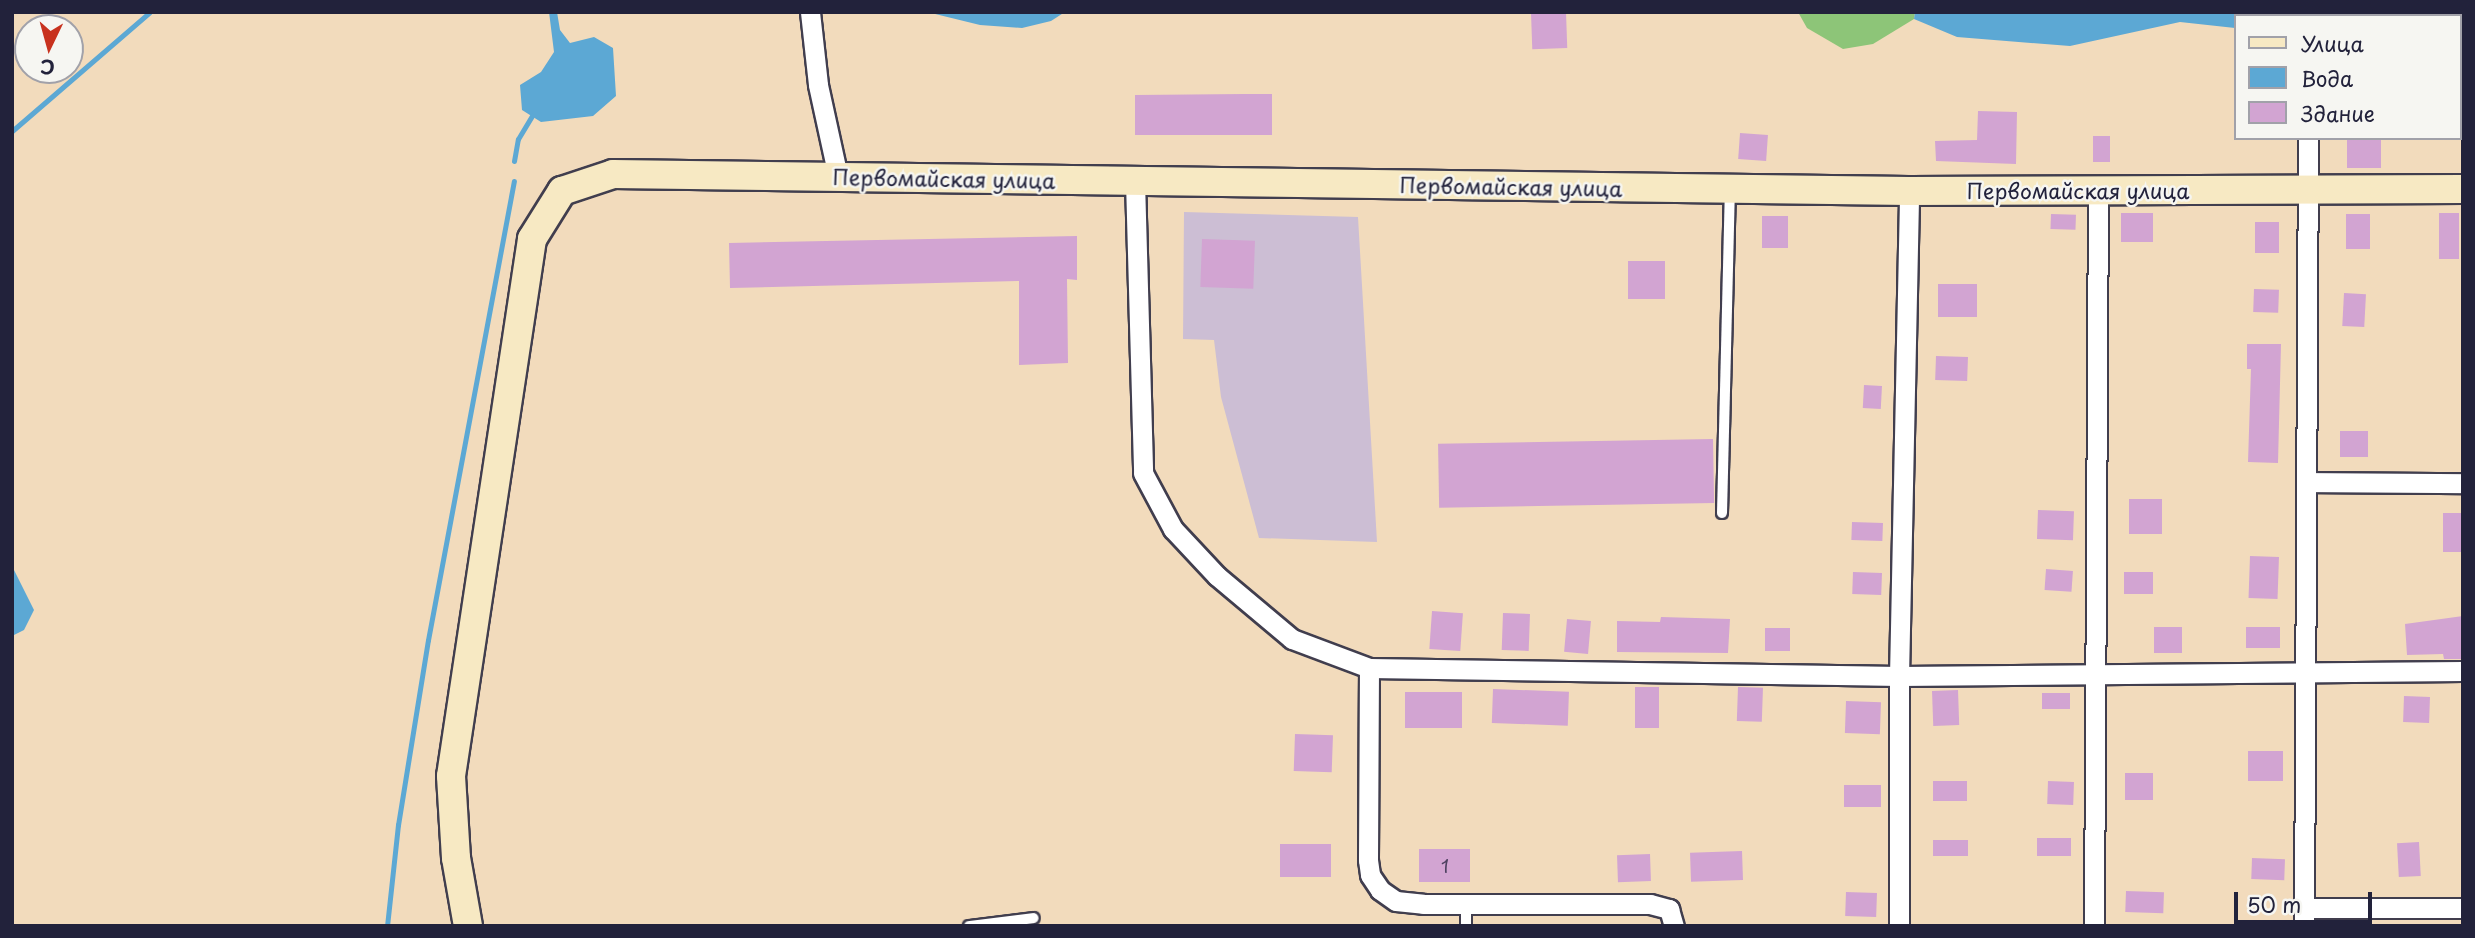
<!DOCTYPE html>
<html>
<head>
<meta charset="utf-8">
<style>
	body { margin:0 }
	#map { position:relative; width:2475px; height:938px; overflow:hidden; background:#f2dbbc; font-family:"Playpen Sans",sans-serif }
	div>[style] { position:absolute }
	.industrial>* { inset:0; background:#ccbed4 }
	.green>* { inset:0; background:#8dc578 }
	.water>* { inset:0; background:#5ca8d4 }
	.stream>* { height:5px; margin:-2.5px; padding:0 2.5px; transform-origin:2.5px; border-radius:2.5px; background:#5ca8d4 }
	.building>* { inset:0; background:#d2a4d2; transform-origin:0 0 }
	.roads { filter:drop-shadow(2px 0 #413e4e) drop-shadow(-2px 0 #413e4e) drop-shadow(0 2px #413e4e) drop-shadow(0 -2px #413e4e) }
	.lane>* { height:10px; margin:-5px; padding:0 5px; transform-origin:5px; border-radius:5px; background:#fff }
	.street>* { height:19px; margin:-9.5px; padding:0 9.5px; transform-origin:9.5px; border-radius:9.5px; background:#fff }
	.secondary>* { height:28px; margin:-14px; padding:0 14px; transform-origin:14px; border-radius:14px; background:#f7e9c3 }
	span { translate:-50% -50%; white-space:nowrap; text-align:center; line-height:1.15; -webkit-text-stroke:5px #f6f6f2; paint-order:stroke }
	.number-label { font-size:18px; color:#4e4261 }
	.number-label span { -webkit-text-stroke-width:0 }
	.street-label { font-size:21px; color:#22223b }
	.frame { position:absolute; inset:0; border:14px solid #22223b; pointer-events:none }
	.legend { position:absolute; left:2234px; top:14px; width:228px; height:126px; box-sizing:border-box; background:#f6f6f2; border:2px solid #a1a1a9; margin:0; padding:9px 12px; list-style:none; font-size:21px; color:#22223b }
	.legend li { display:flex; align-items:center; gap:14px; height:35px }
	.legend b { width:35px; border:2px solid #a1a1a9 }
	.north { position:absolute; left:14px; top:14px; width:70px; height:70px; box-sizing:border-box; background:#f6f6f2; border:2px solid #a1a1a9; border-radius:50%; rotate:185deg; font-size:19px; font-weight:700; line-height:28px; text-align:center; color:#22223b }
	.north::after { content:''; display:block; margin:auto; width:24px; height:32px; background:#c8321e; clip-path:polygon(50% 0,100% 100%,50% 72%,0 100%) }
	.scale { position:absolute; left:2234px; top:892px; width:138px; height:32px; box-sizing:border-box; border:4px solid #22223b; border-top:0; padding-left:9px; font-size:21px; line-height:24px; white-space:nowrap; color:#22223b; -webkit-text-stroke:5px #f6f6f2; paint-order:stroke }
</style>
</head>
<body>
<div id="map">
	<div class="industrial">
		<div style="clip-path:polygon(1184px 212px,1358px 217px,1377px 542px,1259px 538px,1221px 397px,1214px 340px,1183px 339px)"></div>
	</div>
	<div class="green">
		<div style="clip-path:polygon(1798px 12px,1915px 12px,1914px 19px,1873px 44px,1843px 49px,1807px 28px)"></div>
	</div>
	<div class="water">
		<div style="clip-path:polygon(549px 12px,557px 12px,560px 30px,570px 43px,594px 37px,613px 48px,616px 96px,593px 116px,541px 122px,522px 110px,520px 85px,541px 72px,554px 52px)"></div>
		<div style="clip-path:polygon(927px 12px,1065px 12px,1051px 21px,1022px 28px,980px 25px)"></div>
		<div style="clip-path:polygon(1915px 12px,2290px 12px,2235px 16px,2235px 28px,2180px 22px,2070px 46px,1957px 37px,1914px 19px)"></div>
		<div style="clip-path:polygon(12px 566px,34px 610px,24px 630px,12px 636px)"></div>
	</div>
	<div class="stream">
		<div style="left:12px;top:131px;width:182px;rotate:-40.8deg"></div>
		<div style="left:514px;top:161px;width:22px;rotate:-80deg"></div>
		<div style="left:518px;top:139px;width:27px;rotate:-59deg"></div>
		<div style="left:387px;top:926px;width:102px;rotate:-83.8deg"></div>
		<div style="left:398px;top:825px;width:187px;rotate:-80.8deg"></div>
		<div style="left:428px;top:640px;width:467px;rotate:-79.4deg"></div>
	</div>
	<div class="building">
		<div style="left:1566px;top:12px;width:36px;height:35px;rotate:88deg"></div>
		<div style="clip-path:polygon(1244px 94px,1272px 94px,1272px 135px,1135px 135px,1135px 95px)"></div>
		<div style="clip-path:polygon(1978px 111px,2017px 112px,2016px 164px,1936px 161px,1935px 141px,1977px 140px)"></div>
		<div style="left:1740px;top:133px;width:28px;height:26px;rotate:4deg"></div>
		<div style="left:2093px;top:136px;width:17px;height:26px"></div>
		<div style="left:2347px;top:138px;width:34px;height:30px"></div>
		<div style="left:2121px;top:213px;width:32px;height:29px"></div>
		<div style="left:2439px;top:213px;width:20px;height:46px"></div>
		<div style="left:2051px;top:214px;width:25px;height:15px;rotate:2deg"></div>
		<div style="left:2346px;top:214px;width:24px;height:35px"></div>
		<div style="left:1762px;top:216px;width:26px;height:32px"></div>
		<div style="left:2255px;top:222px;width:24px;height:31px"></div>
		<div style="clip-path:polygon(1077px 236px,1077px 280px,1067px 279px,1068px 363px,1019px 365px,1019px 281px,730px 288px,729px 243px)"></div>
		<div style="left:1202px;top:239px;width:53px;height:48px;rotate:2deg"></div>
		<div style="left:1628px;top:261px;width:37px;height:38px"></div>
		<div style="left:1938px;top:284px;width:39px;height:33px"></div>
		<div style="left:2254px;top:289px;width:25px;height:23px;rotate:2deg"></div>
		<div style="left:2344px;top:293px;width:22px;height:33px;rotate:3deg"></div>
		<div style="clip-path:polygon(2247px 344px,2281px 344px,2278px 463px,2248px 462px,2251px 369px,2247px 369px)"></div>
		<div style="left:1936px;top:356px;width:32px;height:24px;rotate:2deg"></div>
		<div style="left:1864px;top:385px;width:18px;height:23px;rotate:3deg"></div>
		<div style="left:2368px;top:431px;width:26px;height:28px;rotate:90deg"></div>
		<div style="left:1713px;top:439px;width:64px;height:275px;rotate:89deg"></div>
		<div style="left:2129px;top:499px;width:33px;height:35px"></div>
		<div style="left:2038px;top:510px;width:36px;height:29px;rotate:2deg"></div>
		<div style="left:2443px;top:513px;width:20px;height:39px"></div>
		<div style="left:1852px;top:522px;width:31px;height:18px;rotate:2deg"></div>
		<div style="left:2250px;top:556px;width:29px;height:42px;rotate:2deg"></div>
		<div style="left:2046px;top:569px;width:27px;height:21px;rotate:4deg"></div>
		<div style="left:1853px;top:572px;width:29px;height:22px;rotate:2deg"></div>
		<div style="left:2124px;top:572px;width:29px;height:22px"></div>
		<div style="left:1432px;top:611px;width:31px;height:38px;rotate:4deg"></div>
		<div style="left:1503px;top:613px;width:27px;height:37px;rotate:2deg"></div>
		<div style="clip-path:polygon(2463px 616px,2463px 659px,2444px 659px,2443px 654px,2407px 655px,2405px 624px)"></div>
		<div style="clip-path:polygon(1661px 617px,1730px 619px,1728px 653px,1617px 652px,1617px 621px,1660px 622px)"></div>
		<div style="left:1567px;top:619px;width:24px;height:33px;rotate:5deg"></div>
		<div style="left:2154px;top:627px;width:28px;height:26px"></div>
		<div style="left:2246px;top:627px;width:34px;height:21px"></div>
		<div style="left:1765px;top:628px;width:25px;height:23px"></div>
		<div style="left:1635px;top:687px;width:24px;height:41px"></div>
		<div style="left:1738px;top:687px;width:25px;height:34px;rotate:2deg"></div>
		<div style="left:1493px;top:689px;width:76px;height:34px;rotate:2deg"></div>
		<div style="left:1958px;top:690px;width:35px;height:26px;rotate:88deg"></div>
		<div style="left:1462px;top:692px;width:36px;height:57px;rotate:90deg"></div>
		<div style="left:2042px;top:693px;width:28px;height:16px"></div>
		<div style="left:2404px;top:696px;width:26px;height:26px;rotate:2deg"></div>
		<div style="left:1846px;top:701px;width:35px;height:32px;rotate:2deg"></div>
		<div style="left:1295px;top:734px;width:38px;height:37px;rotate:2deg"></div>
		<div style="left:2248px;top:751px;width:35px;height:30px"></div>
		<div style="left:2125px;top:773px;width:28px;height:27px"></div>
		<div style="left:1933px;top:781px;width:34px;height:20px"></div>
		<div style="left:2048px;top:781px;width:26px;height:23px;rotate:2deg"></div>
		<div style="left:1844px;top:785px;width:37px;height:22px"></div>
		<div style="left:2037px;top:838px;width:34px;height:18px"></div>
		<div style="left:1933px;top:840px;width:35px;height:16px"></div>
		<div style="left:2419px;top:842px;width:34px;height:22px;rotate:87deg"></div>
		<div style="left:1280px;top:844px;width:51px;height:33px"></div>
		<div style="left:1419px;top:849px;width:51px;height:33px"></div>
		<div style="left:1742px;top:851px;width:29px;height:52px;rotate:88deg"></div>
		<div style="left:1650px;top:854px;width:27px;height:33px;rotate:88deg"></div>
		<div style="left:2252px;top:858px;width:33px;height:21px;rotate:2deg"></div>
		<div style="left:2126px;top:891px;width:38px;height:21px;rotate:2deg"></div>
		<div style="left:1846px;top:892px;width:31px;height:24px;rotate:2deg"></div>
	</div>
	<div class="roads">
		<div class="lane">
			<div style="left:1722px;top:513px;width:321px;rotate:-88.6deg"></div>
			<div style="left:969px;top:926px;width:65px;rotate:-7deg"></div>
			<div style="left:1466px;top:926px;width:20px;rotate:-90deg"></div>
		</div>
		<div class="street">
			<div style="left:810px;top:12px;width:73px;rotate:83.7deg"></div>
			<div style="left:818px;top:85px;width:94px;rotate:77.7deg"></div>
			<div style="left:1135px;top:181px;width:292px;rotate:88.4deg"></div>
			<div style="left:1143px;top:473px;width:64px;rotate:61.8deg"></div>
			<div style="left:1173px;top:529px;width:64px;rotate:46.9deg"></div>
			<div style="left:1217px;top:576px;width:98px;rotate:40deg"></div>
			<div style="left:1292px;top:639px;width:82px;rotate:20.6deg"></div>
			<div style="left:1369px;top:668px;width:530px;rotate:0.86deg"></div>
			<div style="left:1899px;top:676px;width:564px;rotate:-0.51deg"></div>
			<div style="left:2307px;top:482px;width:156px;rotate:0.4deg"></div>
			<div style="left:1369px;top:668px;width:192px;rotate:90.3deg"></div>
			<div style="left:1368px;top:860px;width:15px;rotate:82deg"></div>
			<div style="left:1370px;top:875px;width:18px;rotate:56deg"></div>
			<div style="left:1380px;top:890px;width:19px;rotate:35deg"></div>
			<div style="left:1396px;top:901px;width:27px;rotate:6deg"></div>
			<div style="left:1423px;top:904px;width:227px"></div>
			<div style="left:1650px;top:904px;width:20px;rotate:15deg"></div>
			<div style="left:1669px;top:909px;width:18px;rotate:74deg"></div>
			<div style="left:2304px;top:908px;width:159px"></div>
			<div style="left:1899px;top:926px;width:250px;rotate:-90deg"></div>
			<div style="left:1899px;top:676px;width:485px;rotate:-88.8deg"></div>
			<div style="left:2094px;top:926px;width:738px;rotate:-89.69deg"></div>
			<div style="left:2304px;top:926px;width:788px;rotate:-89.71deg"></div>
		</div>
		<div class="secondary">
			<div style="left:468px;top:926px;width:69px;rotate:-100deg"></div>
			<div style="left:456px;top:858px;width:82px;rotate:-93.5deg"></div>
			<div style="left:451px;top:776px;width:543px;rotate:-81.42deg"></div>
			<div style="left:532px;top:239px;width:57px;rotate:-58deg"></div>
			<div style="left:562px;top:191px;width:54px;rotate:-18.4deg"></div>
			<div style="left:613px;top:174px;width:1296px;rotate:0.75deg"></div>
			<div style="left:1909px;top:191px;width:554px;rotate:-0.21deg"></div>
		</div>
	</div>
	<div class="number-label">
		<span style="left:1445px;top:866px">1</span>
	</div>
	<div class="street-label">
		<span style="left:944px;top:178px;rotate:1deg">Первомайская улица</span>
		<span style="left:1511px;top:186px;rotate:1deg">Первомайская улица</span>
		<span style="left:2078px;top:190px">Первомайская улица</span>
	</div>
	<div class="frame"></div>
	<ul class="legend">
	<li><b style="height:9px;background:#f7e9c3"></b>Улица</li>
	<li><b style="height:19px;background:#5ca8d4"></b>Вода</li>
	<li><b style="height:19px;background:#d2a4d2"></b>Здание</li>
	</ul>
	<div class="north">С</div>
	<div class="scale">50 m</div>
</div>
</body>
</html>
